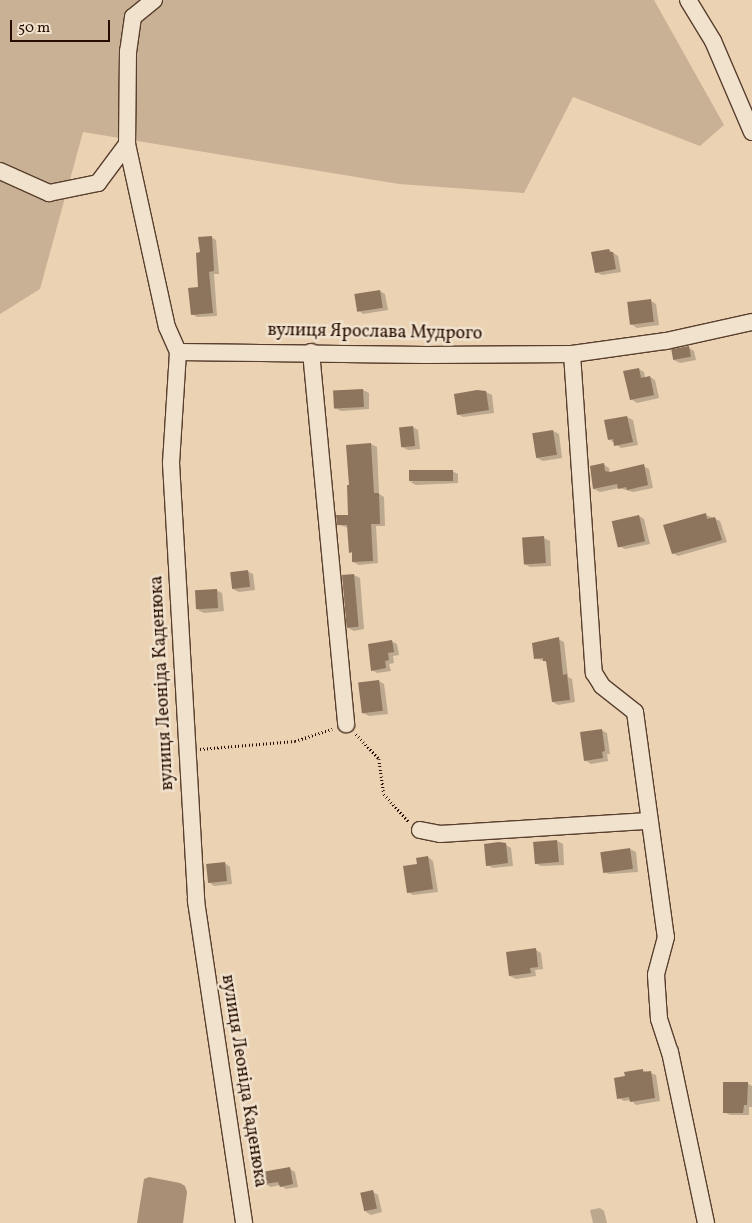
<!DOCTYPE html>
<html>
<head>
<meta charset="utf-8">
<style>
	body { margin:0 }
	#map { position:relative; width:752px; height:1223px; overflow:hidden; background:#ead2b3; font-family:Vollkorn,serif }
	div>[style] { position:absolute }
	.green>* { inset:0; background:#c9b195 }
	.water>* { inset:0; background:#a88f76 }
	.shadow>* { inset:0; background:#0003 }
	.building>* { inset:0; background:#8d745d; transform-origin:0 0 }
	.path>* { height:2.5px; margin-top:-1.25px; transform-origin:0; background:repeating-linear-gradient(90deg,#280e00 0 1px,transparent 0 3.5px) }
	.roads { filter:drop-shadow(1px 0 #583f2d) drop-shadow(-1px 0 #583f2d) drop-shadow(0 1px #583f2d) drop-shadow(0 -1px #583f2d) }
	.minor>* { height:16px; margin:-8px; padding:0 8px; transform-origin:8px; border-radius:8px; background:#f1e2ce }
	span { translate:-50% -50%; white-space:nowrap; text-align:center; line-height:1.15; -webkit-text-stroke:5px #f1e2ce; paint-order:stroke }
	.street-label { font-size:18px; color:#280e00 }
	.scale { position:absolute; left:10px; top:20px; width:100px; height:22px; box-sizing:border-box; border:2px solid #280e00; border-top:0; padding-left:6px; font-size:15px; line-height:18px; white-space:nowrap; color:#280e00; -webkit-text-stroke:4px #f1e2ce; paint-order:stroke }
</style>
</head>
<body>
<div id="map">
	<div class="green">
		<div style="clip-path:polygon(0 0,654px 0,724px 125px,700px 146px,573px 97px,524px 193px,399px 184px,83px 132px,40px 289px,0 314px)"></div>
	</div>
	<div class="water">
		<div style="clip-path:polygon(149px 1177px,180px 1183px,185px 1186px,187px 1192px,183px 1223px,137px 1223px,144px 1179px)"></div>
	</div>
	<div class="shadow">
		<div style="clip-path:polygon(211px 237px,216px 240px,219px 274px,214px 274px,217px 316px,197px 317px,192px 314px,199px 288px,201px 254px)"></div>
		<div style="clip-path:polygon(609px 250px,618px 256px,621px 272px,602px 275px,596px 272px)"></div>
		<div style="clip-path:polygon(380px 291px,385px 294px,388px 310px,363px 314px,358px 310px)"></div>
		<div style="clip-path:polygon(651px 301px,656px 304px,659px 325px,637px 328px,631px 324px)"></div>
		<div style="clip-path:polygon(689px 348px,694px 351px,696px 360px,680px 363px,674px 360px)"></div>
		<div style="clip-path:polygon(639px 369px,644px 372px,645px 378px,650px 377px,655px 380px,659px 398px,637px 403px,631px 399px)"></div>
		<div style="clip-path:polygon(363px 390px,369px 393px,369px 409px,341px 411px,335px 408px,334px 392px)"></div>
		<div style="clip-path:polygon(486px 392px,492px 395px,494px 413px,463px 417px,458px 414px)"></div>
		<div style="clip-path:polygon(627px 417px,633px 420px,638px 445px,621px 448px,609px 439px,605px 421px)"></div>
		<div style="clip-path:polygon(413px 427px,418px 430px,420px 449px,408px 450px,402px 447px)"></div>
		<div style="clip-path:polygon(553px 431px,559px 434px,562px 458px,543px 461px,537px 458px)"></div>
		<div style="clip-path:polygon(371px 444px,377px 447px,379px 494px,384px 497px,385px 526px,376px 526px,378px 563px,359px 565px,353px 562px,353px 553px,350px 552px,349px 528px,339px 525px,350px 516px,351px 486px,347px 446px)"></div>
		<div style="clip-path:polygon(603px 464px,609px 468px,610px 473px,643px 466px,649px 469px,653px 488px,633px 492px,619px 488px,600px 492px,594px 489px)"></div>
		<div style="clip-path:polygon(452px 471px,458px 474px,458px 483px,416px 485px,410px 482px)"></div>
		<div style="clip-path:polygon(706px 515px,720px 521px,727px 542px,678px 556px,673px 553px)"></div>
		<div style="clip-path:polygon(639px 516px,644px 519px,650px 544px,625px 549px,619px 546px)"></div>
		<div style="clip-path:polygon(544px 538px,550px 541px,551px 566px,530px 567px,525px 564px,523px 539px)"></div>
		<div style="clip-path:polygon(247px 571px,253px 574px,255px 590px,239px 592px,233px 589px)"></div>
		<div style="clip-path:polygon(354px 575px,360px 578px,364px 629px,354px 631px,348px 628px,343px 577px)"></div>
		<div style="clip-path:polygon(216px 590px,222px 593px,224px 611px,204px 613px,198px 610px)"></div>
		<div style="clip-path:polygon(558px 639px,564px 642px,568px 677px,572px 679px,575px 702px,558px 705px,553px 702px,547px 662px,535px 658px)"></div>
		<div style="clip-path:polygon(391px 641px,397px 644px,399px 655px,393px 656px,394px 663px,389px 664px,391px 671px,377px 673px,372px 670px)"></div>
		<div style="clip-path:polygon(379px 681px,384px 684px,388px 714px,369px 716px,363px 713px)"></div>
		<div style="clip-path:polygon(601px 730px,607px 733px,610px 754px,607px 754px,608px 761px,591px 764px,585px 760px)"></div>
		<div style="clip-path:polygon(557px 841px,563px 844px,564px 865px,541px 866px,535px 863px,534px 842px)"></div>
		<div style="clip-path:polygon(506px 845px,511px 848px,513px 866px,493px 868px,487px 865px)"></div>
		<div style="clip-path:polygon(630px 849px,636px 852px,638px 872px,609px 874px,603px 871px,602px 852px)"></div>
		<div style="clip-path:polygon(428px 857px,433px 861px,438px 892px,413px 895px,408px 892px,418px 865px)"></div>
		<div style="clip-path:polygon(225px 863px,230px 867px,232px 884px,214px 886px,209px 882px)"></div>
		<div style="clip-path:polygon(536px 950px,541px 953px,543px 969px,535px 970px,536px 976px,516px 979px,510px 976px)"></div>
		<div style="clip-path:polygon(642px 1070px,656px 1075px,660px 1101px,636px 1105px,631px 1100px,624px 1101px,619px 1098px,626px 1077px)"></div>
		<div style="clip-path:polygon(747px 1083px,752px 1086px,752px 1107px,749px 1107px,749px 1115px,730px 1115px,724px 1112px)"></div>
		<div style="clip-path:polygon(290px 1169px,295px 1172px,298px 1187px,286px 1189px,280px 1185px,271px 1187px,265px 1184px)"></div>
		<div style="clip-path:polygon(372px 1191px,378px 1195px,382px 1212px,371px 1215px,366px 1212px)"></div>
		<div style="clip-path:polygon(600px 1208px,604px 1211px,607px 1223px,593px 1223px,590px 1210px)"></div>
	</div>
	<div class="building">
		<div style="clip-path:polygon(212px 236px,214px 271px,209px 272px,213px 313px,191px 315px,188px 288px,198px 287px,196px 253px,200px 252px,198px 237px)"></div>
		<div style="clip-path:polygon(609px 249px,610px 252px,613px 252px,616px 269px,595px 273px,591px 252px)"></div>
		<div style="left:380px;top:290px;width:18px;height:26px;rotate:81deg"></div>
		<div style="left:651px;top:299px;width:23px;height:24px;rotate:83deg"></div>
		<div style="left:689px;top:346px;width:11px;height:18px;rotate:80deg"></div>
		<div style="clip-path:polygon(639px 368px,641px 378px,650px 376px,654px 395px,630px 400px,623px 371px)"></div>
		<div style="left:363px;top:389px;width:18px;height:30px;rotate:87deg"></div>
		<div style="clip-path:polygon(477px 390px,486px 391px,489px 410px,457px 415px,454px 394px)"></div>
		<div style="clip-path:polygon(627px 416px,633px 442px,614px 446px,613px 439px,608px 440px,604px 420px)"></div>
		<div style="left:413px;top:426px;width:20px;height:14px;rotate:84deg"></div>
		<div style="left:553px;top:430px;width:25px;height:21px;rotate:81deg"></div>
		<div style="clip-path:polygon(371px 443px,374px 493px,379px 493px,380px 524px,371px 524px,373px 561px,352px 562px,352px 552px,349px 553px,347px 525px,337px 525px,336px 515px,348px 515px,347px 485px,349px 485px,346px 445px)"></div>
		<div style="clip-path:polygon(604px 463px,605px 471px,610px 472px,644px 464px,648px 485px,627px 490px,626px 487px,618px 489px,617px 484px,593px 489px,590px 466px)"></div>
		<div style="left:453px;top:470px;width:11px;height:44px;rotate:90deg"></div>
		<div style="clip-path:polygon(706px 513px,707px 519px,715px 517px,722px 540px,672px 554px,663px 525px)"></div>
		<div style="left:639px;top:515px;width:27px;height:28px;rotate:77deg"></div>
		<div style="left:544px;top:536px;width:27px;height:22px;rotate:86deg"></div>
		<div style="left:248px;top:570px;width:17px;height:18px;rotate:83deg"></div>
		<div style="left:354px;top:574px;width:53px;height:12px;rotate:85deg"></div>
		<div style="left:217px;top:589px;width:19px;height:22px;rotate:87deg"></div>
		<div style="clip-path:polygon(559px 637px,563px 675px,567px 674px,570px 700px,552px 702px,546px 661px,543px 661px,543px 658px,534px 659px,532px 643px)"></div>
		<div style="clip-path:polygon(392px 640px,394px 652px,388px 653px,389px 660px,385px 661px,386px 668px,371px 671px,368px 644px)"></div>
		<div style="left:379px;top:680px;width:31px;height:21px;rotate:83deg"></div>
		<div style="clip-path:polygon(602px 729px,605px 751px,602px 752px,603px 758px,584px 761px,580px 732px)"></div>
		<div style="left:557px;top:840px;width:22px;height:24px;rotate:85deg"></div>
		<div style="clip-path:polygon(499px 842px,506px 843px,508px 863px,486px 866px,484px 844px)"></div>
		<div style="left:630px;top:848px;width:21px;height:30px;rotate:82deg"></div>
		<div style="clip-path:polygon(428px 856px,433px 889px,407px 893px,403px 866px,417px 864px,416px 858px)"></div>
		<div style="left:225px;top:862px;width:19px;height:19px;rotate:84deg"></div>
		<div style="clip-path:polygon(536px 948px,538px 967px,530px 968px,531px 973px,509px 976px,506px 952px)"></div>
		<div style="clip-path:polygon(643px 1069px,643px 1072px,651px 1071px,655px 1098px,630px 1102px,629px 1097px,617px 1099px,614px 1078px,625px 1076px,624px 1072px)"></div>
		<div style="clip-path:polygon(723px 1082px,748px 1082px,747px 1105px,744px 1105px,743px 1113px,723px 1113px)"></div>
		<div style="clip-path:polygon(290px 1167px,293px 1184px,280px 1187px,278px 1182px,264px 1184px,262px 1172px)"></div>
		<div style="left:373px;top:1190px;width:19px;height:13px;rotate:78deg"></div>
	</div>
	<div class="path">
		<div style="left:356px;top:734px;width:34px;rotate:47deg"></div>
		<div style="left:379px;top:759px;width:35px;rotate:82deg"></div>
		<div style="left:384px;top:794px;width:38px;rotate:48deg"></div>
		<div style="left:200px;top:749px;width:95px;rotate:-4.8deg"></div>
		<div style="left:295px;top:741px;width:39px;rotate:-18deg"></div>
	</div>
	<div class="roads">
		<div class="minor">
			<div style="left:154px;top:0;width:27px;rotate:141deg"></div>
			<div style="left:133px;top:17px;width:34px;rotate:98deg"></div>
			<div style="left:128px;top:51px;width:93px;rotate:90.6deg"></div>
			<div style="left:127px;top:144px;width:187px;rotate:77.7deg"></div>
			<div style="left:167px;top:327px;width:27px;rotate:66deg"></div>
			<div style="left:178px;top:352px;width:111px;rotate:93.6deg"></div>
			<div style="left:171px;top:463px;width:439px;rotate:86.7deg"></div>
			<div style="left:196px;top:901px;width:326px;rotate:81.5deg"></div>
			<div style="left:688px;top:0;width:48px;rotate:58.6deg"></div>
			<div style="left:713px;top:41px;width:99px;rotate:66.8deg"></div>
			<div style="left:0;top:171px;width:54px;rotate:24.2deg"></div>
			<div style="left:49px;top:193px;width:50px;rotate:-11.5deg"></div>
			<div style="left:98px;top:183px;width:49px;rotate:-53.4deg"></div>
			<div style="left:178px;top:352px;width:248px;rotate:0.7deg"></div>
			<div style="left:426px;top:355px;width:146px;rotate:-0.4deg"></div>
			<div style="left:572px;top:354px;width:95px;rotate:-7.9deg"></div>
			<div style="left:666px;top:341px;width:88px;rotate:-12.5deg"></div>
			<div style="left:311px;top:352px;width:374px;rotate:84.6deg"></div>
			<div style="left:572px;top:354px;width:320px;rotate:86.1deg"></div>
			<div style="left:594px;top:673px;width:15px;rotate:58deg"></div>
			<div style="left:602px;top:686px;width:42px;rotate:38.2deg"></div>
			<div style="left:635px;top:712px;width:227px;rotate:82.2deg"></div>
			<div style="left:666px;top:937px;width:39px;rotate:105deg"></div>
			<div style="left:656px;top:975px;width:44px;rotate:86.1deg"></div>
			<div style="left:659px;top:1019px;width:35px;rotate:72deg"></div>
			<div style="left:670px;top:1052px;width:175px;rotate:78.1deg"></div>
			<div style="left:420px;top:830px;width:20px;rotate:11deg"></div>
			<div style="left:440px;top:834px;width:209px;rotate:-3.6deg"></div>
		</div>
	</div>
	<div class="street-label">
		<span style="left:375px;top:333px;rotate:1deg">вулиця Ярослава Мудрого</span>
		<span style="left:163px;top:683px;rotate:-93deg">вулиця Леоніда Каденюка</span>
		<span style="left:243px;top:1081px;rotate:81deg">вулиця Леоніда Каденюка</span>
	</div>
	<div class="scale">50 m</div>
</div>
</body>
</html>
